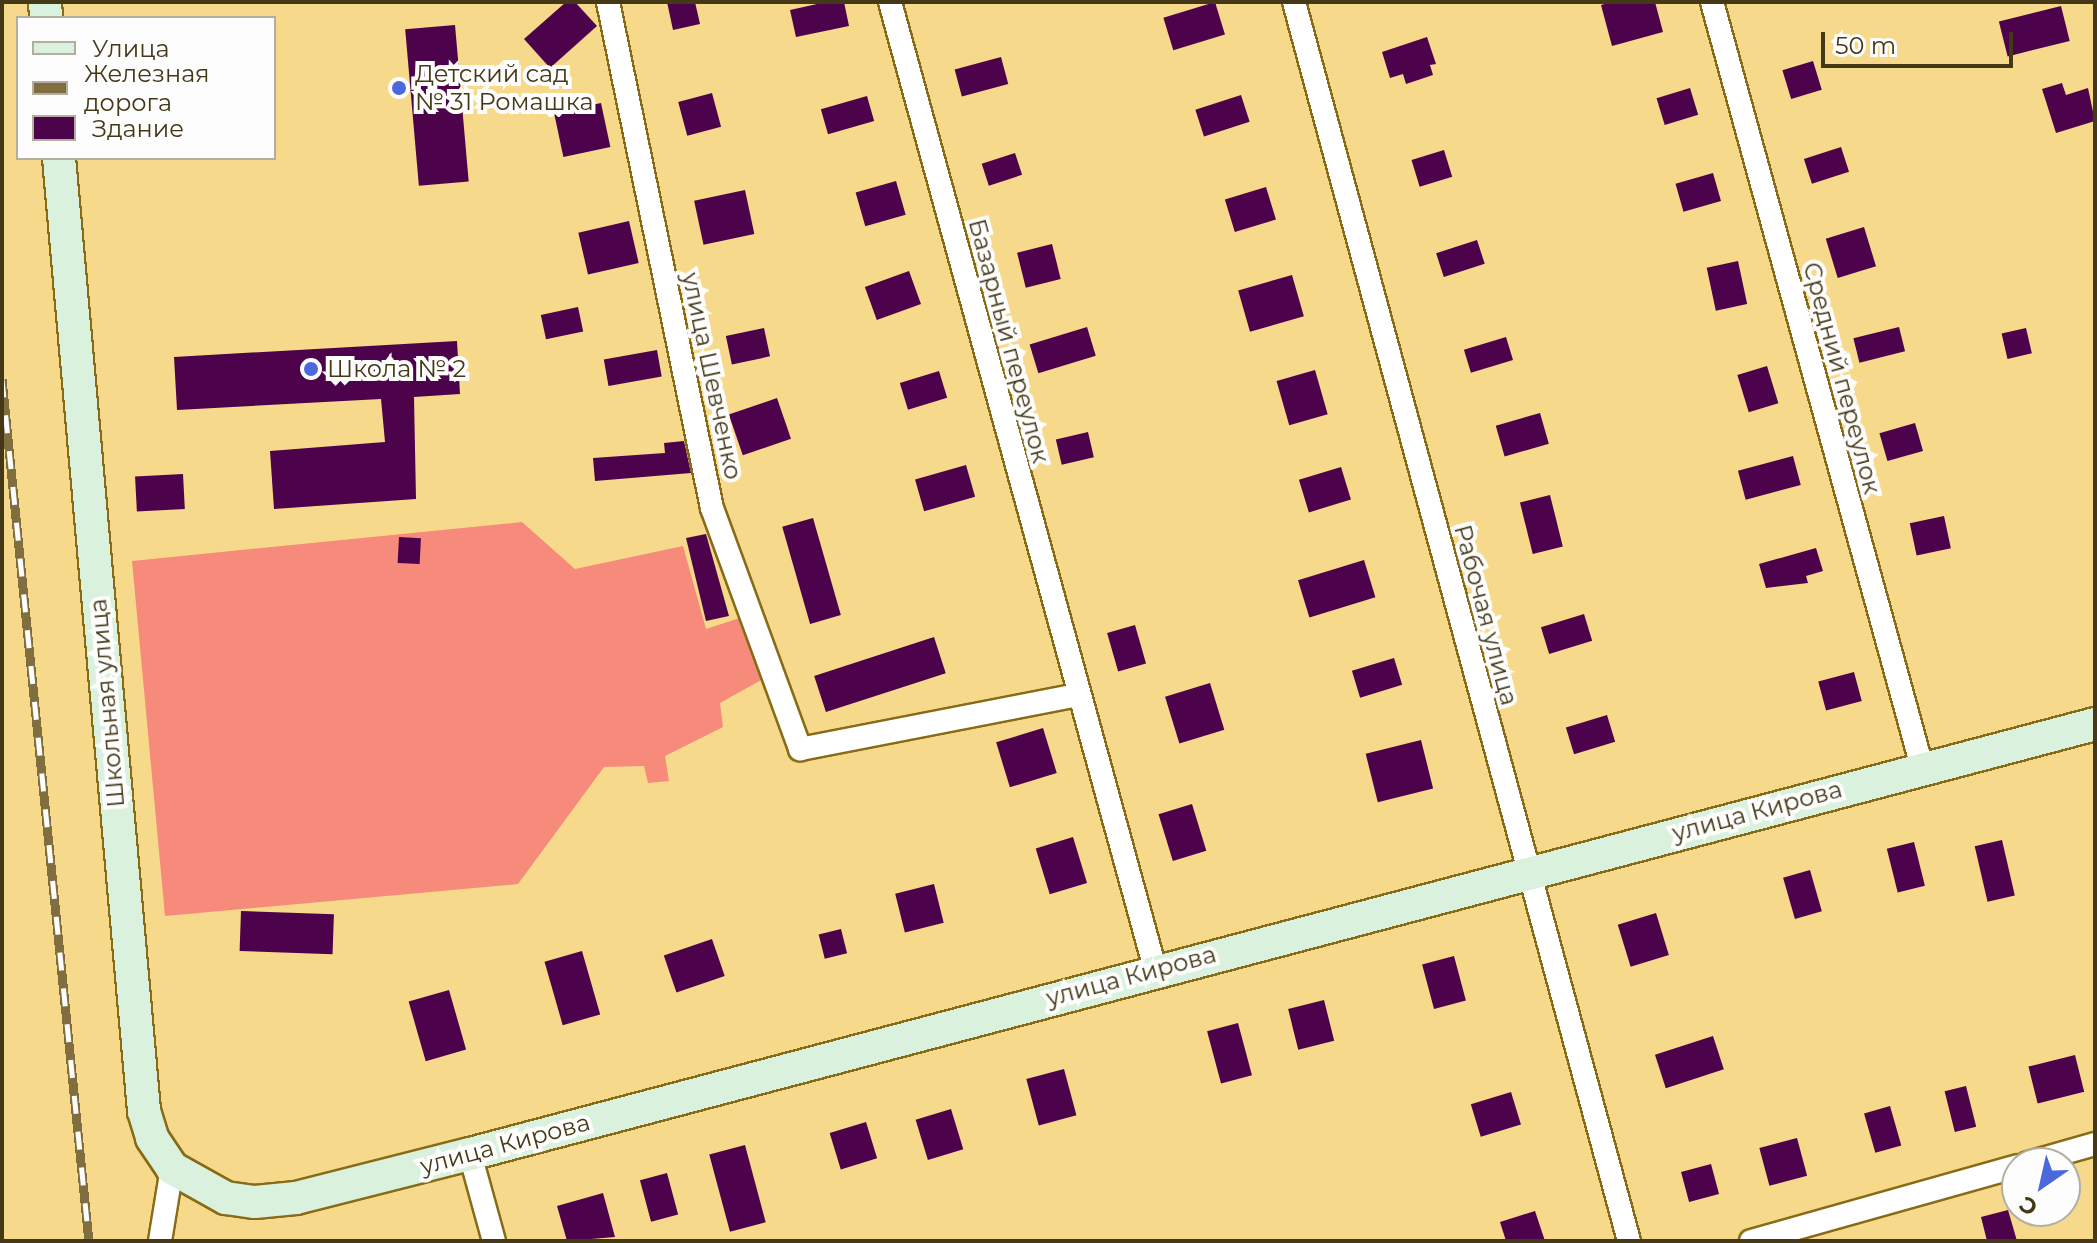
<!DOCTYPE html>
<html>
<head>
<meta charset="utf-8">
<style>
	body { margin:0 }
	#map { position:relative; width:2097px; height:1243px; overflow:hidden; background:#f7d98b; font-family:Montserrat,sans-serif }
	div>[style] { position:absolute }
	.forest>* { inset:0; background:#f68b7c }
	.building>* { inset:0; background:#4d024c; transform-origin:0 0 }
	.roads { filter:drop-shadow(2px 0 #876b16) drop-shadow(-2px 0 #876b16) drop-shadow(0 2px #876b16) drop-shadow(0 -2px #876b16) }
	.minor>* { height:22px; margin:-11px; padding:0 11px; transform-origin:11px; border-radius:11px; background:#fff }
	.secondary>* { height:32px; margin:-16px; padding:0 16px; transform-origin:16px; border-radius:16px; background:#d9f1dd }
	.rail>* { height:9px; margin-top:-4.5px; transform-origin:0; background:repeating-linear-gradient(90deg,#fdfdfd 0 18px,#806e3e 0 36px); box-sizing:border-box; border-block:2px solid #806e3e }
	.dots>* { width:22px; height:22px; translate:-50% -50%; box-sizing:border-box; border:4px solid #fdfdfd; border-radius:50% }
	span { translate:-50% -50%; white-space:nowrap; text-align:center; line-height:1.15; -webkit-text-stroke:8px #fdfdfd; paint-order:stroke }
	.poi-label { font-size:24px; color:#443817 }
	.left { translate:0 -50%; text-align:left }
	.street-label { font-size:24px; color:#443817 }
	.frame { position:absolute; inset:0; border:4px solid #443817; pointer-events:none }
	.legend { position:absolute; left:16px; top:16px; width:260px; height:144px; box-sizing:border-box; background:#fdfdfd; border:2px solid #b3aea1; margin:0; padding:10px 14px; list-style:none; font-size:24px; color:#443817 }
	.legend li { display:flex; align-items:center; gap:16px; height:40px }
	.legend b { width:40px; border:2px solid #b3aea1 }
	.north { position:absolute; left:2001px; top:1147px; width:80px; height:80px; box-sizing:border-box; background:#fdfdfd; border:2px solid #b3aea1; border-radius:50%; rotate:214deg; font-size:22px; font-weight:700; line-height:32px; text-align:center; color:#443817 }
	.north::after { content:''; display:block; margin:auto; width:28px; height:36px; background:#4b68dc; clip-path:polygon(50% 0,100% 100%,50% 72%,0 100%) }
	.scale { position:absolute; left:1821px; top:32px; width:192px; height:36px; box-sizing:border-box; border:4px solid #443817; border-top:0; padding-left:10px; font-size:24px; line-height:28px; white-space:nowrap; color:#443817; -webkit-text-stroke:6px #fdfdfd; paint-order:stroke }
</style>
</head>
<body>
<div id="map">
	<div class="forest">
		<div style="clip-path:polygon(522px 522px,575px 569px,683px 546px,706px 629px,746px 616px,763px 679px,720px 703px,723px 727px,665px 756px,669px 781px,648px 783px,644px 766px,604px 767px,518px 884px,165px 916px,132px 561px)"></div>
	</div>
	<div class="building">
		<div style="clip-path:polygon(566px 2px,575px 2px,597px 26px,550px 68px,524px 39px)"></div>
		<div style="clip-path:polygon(667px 2px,695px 2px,700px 24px,673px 30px)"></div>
		<div style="clip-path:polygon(826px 2px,844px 2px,849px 26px,796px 37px,790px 10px)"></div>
		<div style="left:1215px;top:2px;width:34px;height:54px;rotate:73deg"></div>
		<div style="clip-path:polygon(1612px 2px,1655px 2px,1663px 32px,1612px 46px,1601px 5px)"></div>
		<div style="left:2061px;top:6px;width:36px;height:64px;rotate:76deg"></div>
		<div style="left:455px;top:25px;width:157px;height:50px;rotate:85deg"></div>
		<div style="clip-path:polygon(1427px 37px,1436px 64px,1430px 65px,1433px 75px,1406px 84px,1403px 74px,1390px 78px,1382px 52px)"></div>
		<div style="left:1001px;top:57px;width:28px;height:48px;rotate:75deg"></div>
		<div style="left:1813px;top:61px;width:30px;height:32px;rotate:73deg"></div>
		<div style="clip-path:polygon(2062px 83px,2066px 95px,2088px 88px,2095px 121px,2056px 133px,2042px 89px)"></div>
		<div style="left:1690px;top:88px;width:28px;height:35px;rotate:73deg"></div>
		<div style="left:712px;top:93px;width:35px;height:35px;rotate:75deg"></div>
		<div style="left:1241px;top:95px;width:28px;height:48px;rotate:72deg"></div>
		<div style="left:867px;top:96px;width:26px;height:48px;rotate:74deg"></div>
		<div style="left:601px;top:103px;width:45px;height:48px;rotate:78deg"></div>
		<div style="left:1841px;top:147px;width:26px;height:39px;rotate:72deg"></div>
		<div style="left:1444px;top:150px;width:28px;height:34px;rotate:73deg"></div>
		<div style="left:1015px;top:153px;width:23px;height:35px;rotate:72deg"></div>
		<div style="left:1713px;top:173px;width:29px;height:39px;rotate:74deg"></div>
		<div style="left:896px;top:181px;width:35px;height:42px;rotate:74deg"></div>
		<div style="left:1266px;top:187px;width:34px;height:43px;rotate:73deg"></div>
		<div style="left:745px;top:190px;width:45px;height:52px;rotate:78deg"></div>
		<div style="left:629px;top:221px;width:43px;height:52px;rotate:77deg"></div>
		<div style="left:1864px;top:227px;width:41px;height:40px;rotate:73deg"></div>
		<div style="left:1477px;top:240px;width:25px;height:43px;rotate:72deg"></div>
		<div style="left:1052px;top:244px;width:36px;height:36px;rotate:76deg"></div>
		<div style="left:1738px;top:261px;width:44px;height:32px;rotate:78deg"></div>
		<div style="left:909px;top:271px;width:35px;height:47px;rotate:70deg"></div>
		<div style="left:1292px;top:275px;width:43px;height:56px;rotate:74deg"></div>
		<div style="left:578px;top:307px;width:25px;height:38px;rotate:78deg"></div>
		<div style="left:1087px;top:327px;width:30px;height:60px;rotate:73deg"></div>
		<div style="left:1899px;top:327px;width:25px;height:47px;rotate:76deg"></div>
		<div style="left:764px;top:328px;width:29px;height:39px;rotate:78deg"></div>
		<div style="left:2026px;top:328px;width:26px;height:25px;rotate:77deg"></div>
		<div style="left:1506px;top:337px;width:24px;height:44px;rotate:73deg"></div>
		<div style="clip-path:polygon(457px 341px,460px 394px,414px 397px,416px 499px,274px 509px,270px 451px,385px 442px,381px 399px,177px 410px,174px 357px)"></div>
		<div style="left:657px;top:350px;width:27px;height:54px;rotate:80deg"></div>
		<div style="left:1767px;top:366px;width:39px;height:31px;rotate:73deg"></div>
		<div style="left:1315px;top:370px;width:46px;height:40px;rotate:74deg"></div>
		<div style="left:939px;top:371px;width:28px;height:41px;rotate:73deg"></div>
		<div style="left:777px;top:398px;width:43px;height:51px;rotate:71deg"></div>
		<div style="left:1540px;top:413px;width:32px;height:46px;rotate:74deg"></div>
		<div style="left:1915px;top:423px;width:29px;height:37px;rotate:74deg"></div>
		<div style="left:1088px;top:432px;width:26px;height:33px;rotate:77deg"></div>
		<div style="clip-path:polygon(684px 441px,691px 473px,595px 481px,593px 458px,665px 453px,664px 443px)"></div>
		<div style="left:1793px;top:456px;width:30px;height:57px;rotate:75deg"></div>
		<div style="left:966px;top:465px;width:33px;height:53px;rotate:74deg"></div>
		<div style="left:1341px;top:467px;width:34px;height:44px;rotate:73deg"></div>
		<div style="left:183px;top:474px;width:35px;height:48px;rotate:87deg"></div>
		<div style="left:1550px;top:495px;width:53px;height:31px;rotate:76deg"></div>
		<div style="left:1944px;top:516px;width:33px;height:35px;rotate:78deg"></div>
		<div style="left:813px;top:518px;width:101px;height:32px;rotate:74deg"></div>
		<div style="clip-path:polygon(706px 534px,729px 616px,706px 621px,686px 538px)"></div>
		<div style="left:399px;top:537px;width:22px;height:26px;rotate:3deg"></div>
		<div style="clip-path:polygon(1816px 548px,1823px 571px,1806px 576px,1808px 583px,1766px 588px,1759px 564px)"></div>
		<div style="left:1364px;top:560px;width:39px;height:69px;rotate:73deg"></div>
		<div style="left:1584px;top:614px;width:28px;height:45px;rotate:73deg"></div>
		<div style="left:1135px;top:625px;width:40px;height:29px;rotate:74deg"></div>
		<div style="left:934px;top:637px;width:38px;height:126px;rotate:72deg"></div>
		<div style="left:1394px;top:658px;width:28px;height:44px;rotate:73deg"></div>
		<div style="left:1854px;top:672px;width:30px;height:37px;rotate:75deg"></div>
		<div style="left:1210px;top:683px;width:49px;height:47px;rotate:73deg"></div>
		<div style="left:1607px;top:715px;width:28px;height:43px;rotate:73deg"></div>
		<div style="left:1043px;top:728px;width:47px;height:49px;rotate:73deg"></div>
		<div style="left:1421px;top:740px;width:50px;height:57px;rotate:76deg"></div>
		<div style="left:1192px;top:804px;width:49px;height:35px;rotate:73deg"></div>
		<div style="left:1073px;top:837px;width:48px;height:39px;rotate:73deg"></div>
		<div style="left:2002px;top:840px;width:57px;height:28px;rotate:77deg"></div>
		<div style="left:1914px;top:842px;width:45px;height:28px;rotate:76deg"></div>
		<div style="left:1810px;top:870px;width:43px;height:28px;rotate:74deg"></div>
		<div style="left:934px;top:884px;width:40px;height:40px;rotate:76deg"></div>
		<div style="left:241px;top:911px;width:93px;height:40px;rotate:2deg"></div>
		<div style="left:1656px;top:913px;width:44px;height:40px;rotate:73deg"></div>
		<div style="left:841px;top:929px;width:25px;height:23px;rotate:76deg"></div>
		<div style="left:712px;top:939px;width:39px;height:51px;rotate:71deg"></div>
		<div style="left:582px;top:951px;width:66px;height:39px;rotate:74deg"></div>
		<div style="left:1454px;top:956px;width:46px;height:33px;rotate:75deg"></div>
		<div style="left:449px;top:990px;width:62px;height:42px;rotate:74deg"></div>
		<div style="left:1324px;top:1000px;width:42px;height:37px;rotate:76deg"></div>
		<div style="left:1238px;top:1023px;width:54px;height:32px;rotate:75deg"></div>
		<div style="left:1713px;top:1036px;width:35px;height:61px;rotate:72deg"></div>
		<div style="left:2075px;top:1055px;width:38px;height:48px;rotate:76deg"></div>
		<div style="left:1064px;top:1069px;width:48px;height:39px;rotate:75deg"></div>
		<div style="left:1966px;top:1086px;width:42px;height:22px;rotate:76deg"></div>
		<div style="left:1511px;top:1092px;width:34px;height:42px;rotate:73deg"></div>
		<div style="left:1890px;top:1106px;width:41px;height:27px;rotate:74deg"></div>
		<div style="left:951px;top:1109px;width:42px;height:37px;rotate:73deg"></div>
		<div style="left:866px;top:1122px;width:38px;height:38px;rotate:73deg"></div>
		<div style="left:1797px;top:1138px;width:39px;height:39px;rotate:75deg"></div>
		<div style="left:745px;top:1145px;width:80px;height:37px;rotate:75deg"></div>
		<div style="left:1711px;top:1164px;width:31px;height:31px;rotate:75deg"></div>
		<div style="left:667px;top:1173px;width:43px;height:28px;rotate:75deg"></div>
		<div style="clip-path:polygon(603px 1193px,615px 1237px,567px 1241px,557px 1206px)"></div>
		<div style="clip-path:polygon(2008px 1210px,2017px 1241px,1987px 1241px,1981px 1217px)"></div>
		<div style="clip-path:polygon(1535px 1211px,1545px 1241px,1506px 1241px,1500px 1222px)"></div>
	</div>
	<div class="roads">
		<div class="minor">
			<div style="left:608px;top:2px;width:517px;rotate:78.39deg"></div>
			<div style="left:712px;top:508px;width:257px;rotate:69.9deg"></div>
			<div style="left:800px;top:749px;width:283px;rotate:-11deg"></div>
			<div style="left:890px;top:2px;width:1003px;rotate:74.67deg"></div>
			<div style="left:1294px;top:2px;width:1283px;rotate:74.87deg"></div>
			<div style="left:1712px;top:2px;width:793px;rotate:74.65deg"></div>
			<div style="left:470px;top:1154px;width:90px;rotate:74.6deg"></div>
			<div style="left:2028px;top:1163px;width:70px;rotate:-15.8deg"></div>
			<div style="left:160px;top:1241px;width:74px;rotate:-80.7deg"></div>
			<div style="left:1751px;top:1241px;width:276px;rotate:-15.7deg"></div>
		</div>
		<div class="secondary">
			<div style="left:45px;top:2px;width:16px;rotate:86deg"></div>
			<div style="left:59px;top:158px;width:957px;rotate:84.9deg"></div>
			<div style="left:144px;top:1111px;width:28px;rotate:73deg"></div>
			<div style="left:152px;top:1138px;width:36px;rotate:56deg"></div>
			<div style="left:172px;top:1168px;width:62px;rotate:29.1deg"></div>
			<div style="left:226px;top:1198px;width:29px;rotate:8deg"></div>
			<div style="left:255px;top:1202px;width:41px;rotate:-5.6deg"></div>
			<div style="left:296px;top:1198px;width:179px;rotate:-14.2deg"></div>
			<div style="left:470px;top:1154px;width:1681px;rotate:-14.82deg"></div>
		</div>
	</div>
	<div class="rail">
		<div style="left:2px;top:379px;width:866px;rotate:84.24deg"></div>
	</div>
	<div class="dots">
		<div style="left:399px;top:88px;background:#4b68dc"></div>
		<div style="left:311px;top:369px;background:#4b68dc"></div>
	</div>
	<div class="poi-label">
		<span class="left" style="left:415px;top:88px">Детский сад<br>№ 31 Ромашка</span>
		<span class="left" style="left:327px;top:369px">Школа № 2</span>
	</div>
	<div class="street-label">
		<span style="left:1009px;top:341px;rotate:75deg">Базарный переулок</span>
		<span style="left:712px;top:376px;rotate:78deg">улица Шевченко</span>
		<span style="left:1842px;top:378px;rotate:75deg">Средний переулок</span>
		<span style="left:1486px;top:615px;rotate:75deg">Рабочая улица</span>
		<span style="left:107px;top:703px;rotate:-95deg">Школьная улица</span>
		<span style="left:1757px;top:811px;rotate:-15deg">улица Кирова</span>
		<span style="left:1131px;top:976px;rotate:-15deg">улица Кирова</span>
		<span style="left:505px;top:1144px;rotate:-15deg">улица Кирова</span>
	</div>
	<div class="frame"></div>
	<ul class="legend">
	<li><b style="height:10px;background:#d9f1dd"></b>Улица</li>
	<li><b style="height:10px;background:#806e3e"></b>Железная дорога</li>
	<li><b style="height:22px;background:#4d024c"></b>Здание</li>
	</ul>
	<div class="north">С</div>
	<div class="scale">50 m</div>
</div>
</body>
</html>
